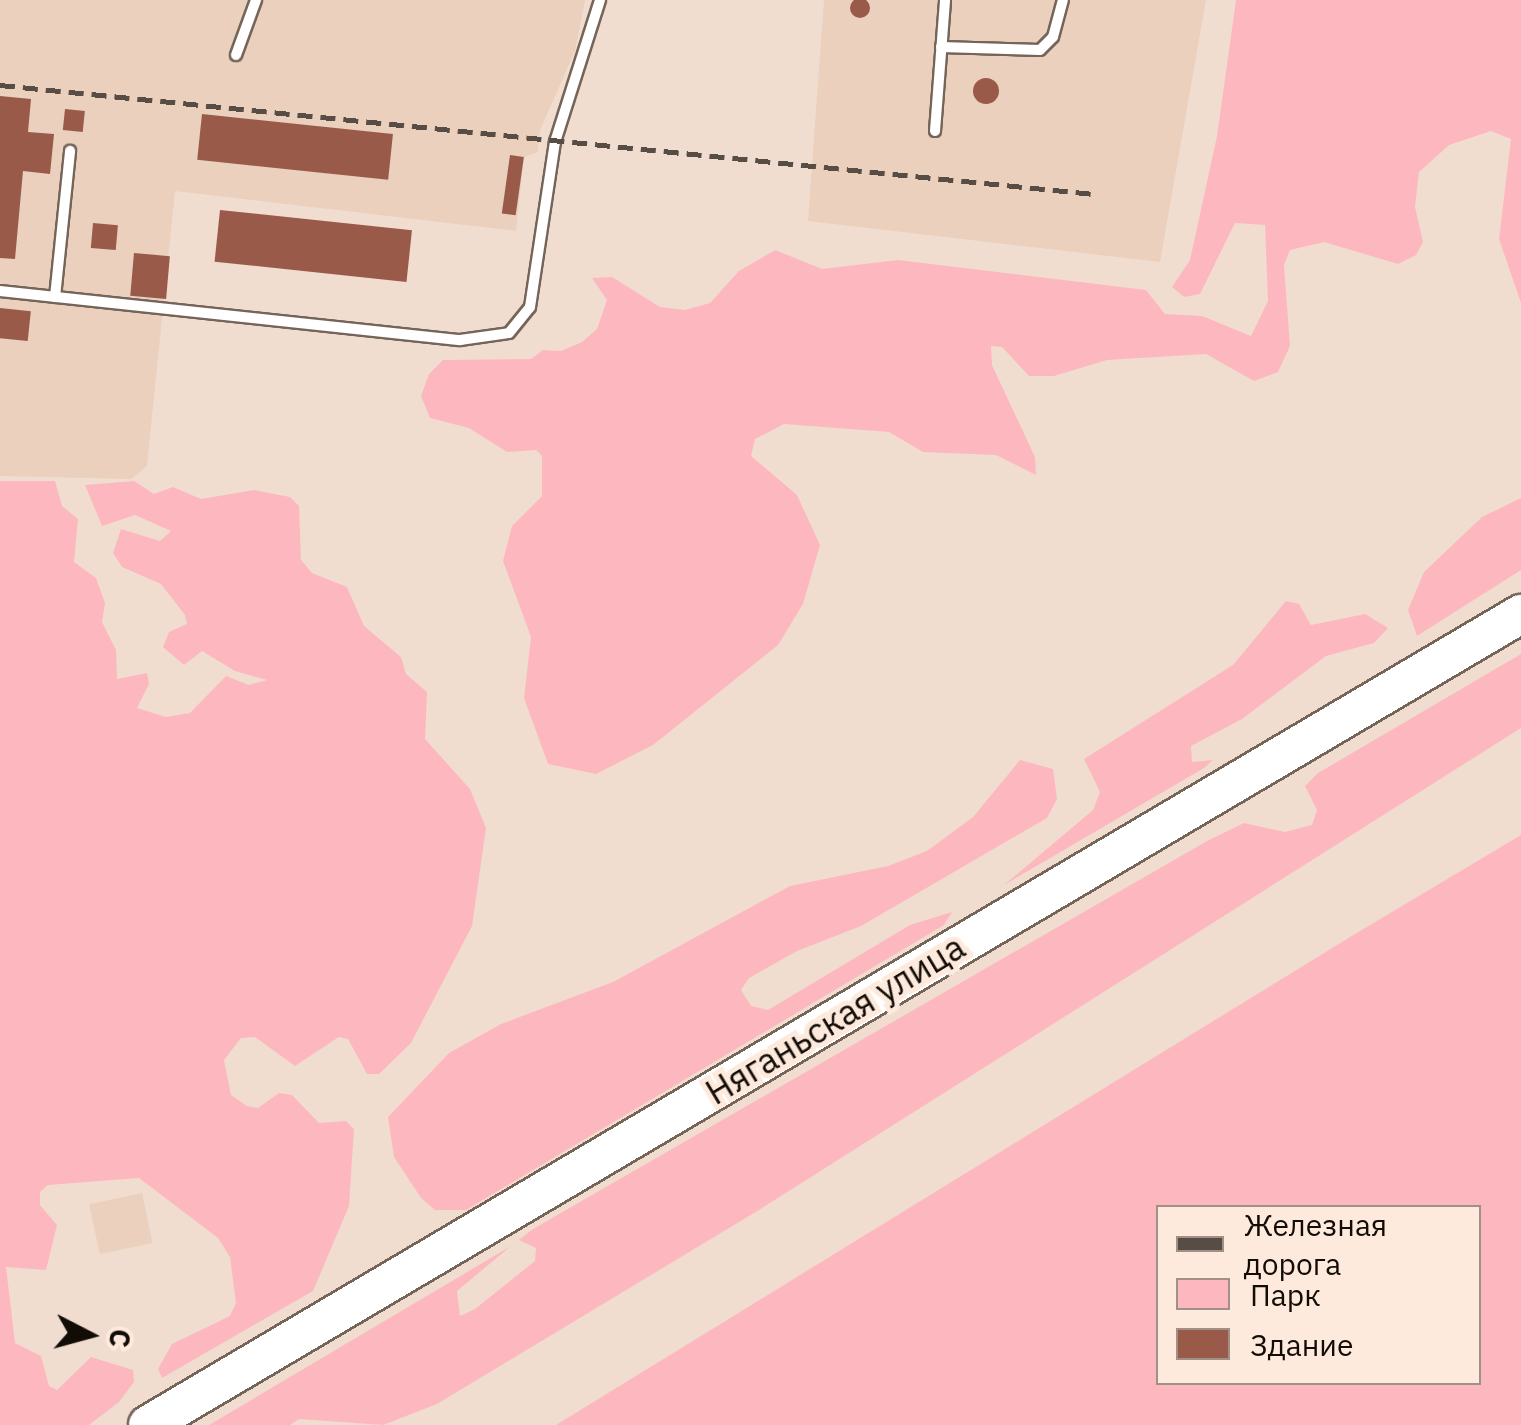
<!DOCTYPE html>
<html>
<head>
<meta charset="utf-8">
<style>
	body { margin:0 }
	#map { position:relative; width:1521px; height:1425px; overflow:hidden; background:#f1ddcf; font-family:"IBM Plex Sans",sans-serif }
	div>[style] { position:absolute }
	.built>* { inset:0; background:#ead0bd; transform-origin:0 0 }
	.green>* { inset:0; background:#fdb8bf }
	.building>* { inset:0; background:#995a4a; transform-origin:0 0 }
	.round { border-radius:50% }
	.roads { filter:drop-shadow(2px 0 #756458) drop-shadow(-2px 0 #756458) drop-shadow(0 2px #756458) drop-shadow(0 -2px #756458) }
	.lane>* { height:10px; margin:-5px; padding:0 5px; transform-origin:5px; border-radius:5px; background:#fff }
	.highway>* { height:38px; margin:-19px; padding:0 19px; transform-origin:19px; border-radius:19px; background:#fff }
	.rail>* { height:5px; margin-top:-2.5px; transform-origin:0; background:repeating-linear-gradient(90deg,#574d45 0 15px,transparent 0 23px) }
	span { translate:-50% -50%; white-space:nowrap; text-align:center; line-height:1.15; -webkit-text-stroke:10px #feeadc; paint-order:stroke }
	.street-label { font-size:35px; color:#120c07 }
	.legend { position:absolute; left:1156px; top:1205px; width:325px; height:180px; box-sizing:border-box; background:#feeadc; border:2px solid #a09187; margin:0; padding:12px 18px; list-style:none; font-size:30px; color:#120c07 }
	.legend li { display:flex; align-items:center; gap:20px; height:50px }
	.legend b { width:50px; border:2px solid #a09187 }
	.north { position:absolute; left:40px; top:1285px; width:100px; height:100px; -webkit-text-stroke:8px #feeadc; paint-order:stroke; rotate:96deg; font-size:28px; font-weight:700; line-height:40px; text-align:center; color:#120c07 }
	.north::after { content:''; display:block; margin:auto; width:35px; height:45px; background:#120c07; clip-path:polygon(50% 0,100% 100%,50% 72%,0 100%) }
</style>
</head>
<body>
<div id="map">
	<div class="built">
		<div style="clip-path:polygon(0 0,585px 0,575px 51px,540px 130px,538px 152px,524px 157px,516px 231px,175px 191px,147px 466px,131px 479px,0 476px)"></div>
		<div style="clip-path:polygon(824px 0,1206px 0,1160px 262px,808px 221px)"></div>
		<div style="left:142px;top:1193px;width:51px;height:54px;rotate:78deg"></div>
	</div>
	<div class="green">
		<div style="clip-path:polygon(1236px 0,1521px 0,1521px 303px,1499px 239px,1511px 139px,1491px 131px,1449px 145px,1419px 172px,1415px 207px,1423px 242px,1416px 255px,1398px 264px,1324px 242px,1290px 250px,1284px 265px,1290px 346px,1278px 372px,1254px 381px,1206px 354px,1107px 360px,1054px 376px,1029px 376px,1002px 347px,991px 346px,992px 365px,1035px 457px,1036px 475px,996px 455px,923px 452px,889px 432px,784px 424px,755px 439px,751px 456px,797px 495px,820px 545px,803px 604px,778px 645px,653px 745px,596px 774px,548px 764px,524px 698px,531px 637px,503px 561px,512px 526px,542px 496px,542px 456px,536px 450px,507px 452px,469px 428px,430px 418px,421px 396px,429px 374px,443px 360px,531px 359px,543px 350px,561px 351px,582px 342px,597px 329px,607px 300px,592px 278px,612px 277px,660px 307px,685px 310px,710px 303px,739px 271px,775px 250px,822px 269px,898px 260px,1146px 290px,1165px 314px,1202px 316px,1251px 336px,1268px 301px,1265px 225px,1235px 223px,1200px 294px,1184px 297px,1172px 287px,1190px 260px,1217px 136px)"></div>
		<div style="clip-path:polygon(0 481px,55px 481px,62px 506px,78px 519px,74px 562px,96px 578px,105px 603px,102px 622px,116px 650px,117px 679px,147px 673px,149px 684px,137px 708px,166px 717px,190px 713px,226px 676px,249px 685px,267px 680px,235px 671px,202px 651px,184px 665px,163px 647px,169px 632px,187px 624px,185px 615px,161px 584px,122px 567px,113px 553px,121px 529px,160px 541px,171px 531px,135px 515px,102px 526px,85px 485px,134px 481px,154px 494px,173px 487px,201px 499px,254px 490px,290px 497px,299px 506px,301px 560px,312px 573px,347px 587px,364px 626px,401px 657px,406px 674px,427px 692px,425px 739px,470px 789px,486px 828px,472px 926px,411px 1043px,379px 1074px,367px 1074px,348px 1039px,339px 1037px,295px 1066px,255px 1037px,241px 1038px,224px 1060px,231px 1095px,247px 1106px,258px 1108px,279px 1093px,292px 1095px,319px 1123px,346px 1121px,354px 1129px,349px 1206px,313px 1291px,162px 1378px,158px 1369px,172px 1344px,230px 1316px,236px 1303px,230px 1257px,218px 1238px,139px 1178px,48px 1185px,40px 1192px,40px 1205px,57px 1225px,46px 1270px,6px 1267px,15px 1343px,41px 1356px,49px 1386px,57px 1390px,91px 1357px,133px 1370px,134px 1382px,119px 1402px,89px 1425px,0 1425px)"></div>
		<div style="clip-path:polygon(1521px 498px,1521px 570px,1417px 636px,1408px 610px,1424px 572px,1482px 517px)"></div>
		<div style="clip-path:polygon(1286px 601px,1299px 604px,1311px 625px,1365px 614px,1388px 628px,1374px 643px,1326px 656px,1242px 719px,1191px 746px,1192px 762px,1213px 760px,1204px 768px,1004px 885px,1093px 810px,1100px 792px,1084px 759px,1233px 665px)"></div>
		<div style="clip-path:polygon(1521px 654px,1521px 728px,759px 1210px,437px 1404px,383px 1425px,299px 1419px,290px 1425px,209px 1425px,511px 1246px,457px 1291px,460px 1316px,475px 1309px,535px 1261px,536px 1248px,519px 1240px,533px 1229px,1207px 841px,1244px 823px,1285px 832px,1312px 825px,1317px 810px,1305px 786px,1318px 773px)"></div>
		<div style="clip-path:polygon(1020px 760px,1053px 769px,1057px 799px,1047px 818px,861px 926px,797px 951px,749px 978px,741px 990px,751px 1006px,768px 1010px,910px 925px,952px 912px,944px 925px,466px 1210px,435px 1210px,421px 1198px,394px 1157px,388px 1117px,449px 1053px,501px 1024px,613px 982px,790px 886px,888px 866px,927px 851px,973px 817px)"></div>
		<div style="clip-path:polygon(evenodd,1521px 835px,1521px 1425px,556px 1425px,1350px 937px,1521px 835px,1158px 1208px,1478px 1208px,1478px 1382px,1158px 1382px,1158px 1208px)"></div>
	</div>
	<div class="building">
		<div class="round" style="left:850px;top:-2px;width:20px;height:20px"></div>
		<div class="round" style="left:973px;top:78px;width:26px;height:26px"></div>
		<div style="clip-path:polygon(0 96px,31px 99px,28px 132px,54px 134px,50px 174px,23px 171px,15px 259px,0 258px)"></div>
		<div style="left:65px;top:109px;width:20px;height:21px;rotate:6deg"></div>
		<div style="left:202px;top:114px;width:192px;height:46px;rotate:6deg"></div>
		<div style="left:510px;top:155px;width:14px;height:59px;rotate:8deg"></div>
		<div style="left:220px;top:210px;width:193px;height:52px;rotate:6deg"></div>
		<div style="left:93px;top:223px;width:25px;height:25px;rotate:5deg"></div>
		<div style="left:134px;top:253px;width:36px;height:43px;rotate:5deg"></div>
		<div style="left:0;top:308px;width:31px;height:30px;rotate:6deg"></div>
	</div>
	<div class="roads">
		<div class="lane">
			<div style="left:941px;top:47px;width:99px;rotate:1.7deg"></div>
			<div style="left:1040px;top:50px;width:18px;rotate:-45deg"></div>
			<div style="left:1053px;top:37px;width:38px;rotate:-75deg"></div>
			<div style="left:236px;top:55px;width:59px;rotate:-70deg"></div>
			<div style="left:935px;top:131px;width:131px;rotate:-85.6deg"></div>
			<div style="left:0;top:291px;width:463px;rotate:6.1deg"></div>
			<div style="left:460px;top:340px;width:49px;rotate:-8.1deg"></div>
			<div style="left:509px;top:333px;width:33px;rotate:-51deg"></div>
			<div style="left:530px;top:307px;width:167px;rotate:-81.4deg"></div>
			<div style="left:555px;top:142px;width:149px;rotate:-72.4deg"></div>
			<div style="left:55px;top:297px;width:147px;rotate:-84.1deg"></div>
		</div>
		<div class="highway">
			<div style="left:148px;top:1425px;width:1595px;rotate:-30.57deg"></div>
		</div>
	</div>
	<div class="rail">
		<div style="left:0;top:85px;width:1099px;rotate:5.69deg"></div>
	</div>
	<div class="street-label">
		<span style="left:835px;top:1019px;rotate:-31deg">Няганьская улица</span>
	</div>
	<ul class="legend">
	<li><b style="height:12px;background:#574d45"></b>Железная дорога</li>
	<li><b style="height:28px;background:#fdb8bf"></b>Парк</li>
	<li><b style="height:28px;background:#995a4a"></b>Здание</li>
	</ul>
	<div class="north">С</div>
</div>
</body>
</html>
